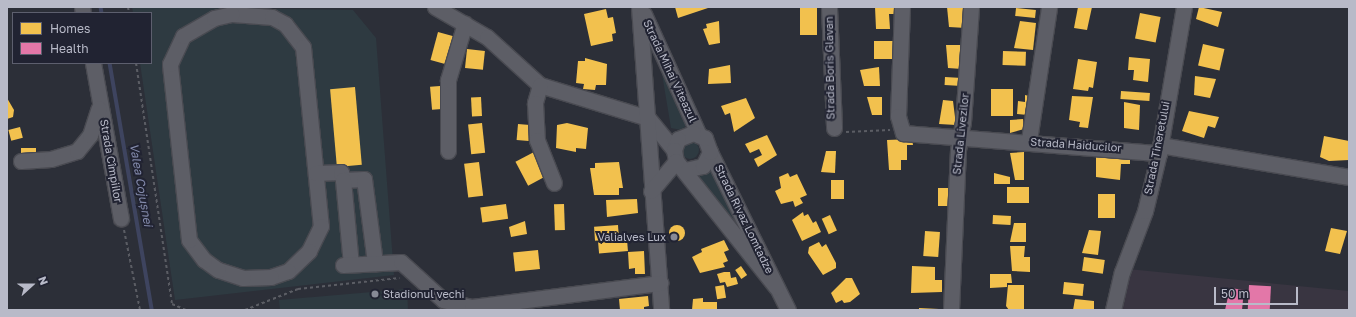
<!DOCTYPE html>
<html>
<head>
<meta charset="utf-8">
<style>
	body { margin:0 }
	#map { position:relative; width:1356px; height:317px; overflow:hidden; background:#2c2f38; font-family:"Golos Text",sans-serif }
	div>[style] { position:absolute }
	.medical>* { inset:0; background:#393541 }
	.green>* { inset:0; background:#2e3a41 }
	.round { border-radius:50% }
	.homes>* { inset:0; background:#f2c14e; transform-origin:0 0 }
	.health>* { inset:0; background:#e377a8; transform-origin:0 0 }
	.stream>* { height:3.5px; margin:-1.75px; padding:0 1.75px; transform-origin:1.75px; border-radius:1.75px; background:#3e445f }
	.path>* { height:2px; margin-top:-1px; transform-origin:0; background:repeating-linear-gradient(90deg,#5b5d64 0 3px,transparent 0 6px) }
	.roads { filter:drop-shadow(1px 0 #494a51) drop-shadow(-1px 0 #494a51) drop-shadow(0 1px #494a51) drop-shadow(0 -1px #494a51) }
	.minor>* { height:15px; margin:-7.5px; padding:0 7.5px; transform-origin:7.5px; border-radius:7.5px; background:#5d5e66 }
	.dots>* { width:11px; height:11px; translate:-50% -50%; box-sizing:border-box; border:2px solid #212332; border-radius:50% }
	span { translate:-50% -50%; white-space:nowrap; text-align:center; line-height:1.15; -webkit-text-stroke:4px #212332; paint-order:stroke }
	.street-label { font-size:11px; color:#b8bac8 }
	.poi-label { font-size:11px; color:#b8bac8 }
	.right { translate:-100% -50%; text-align:right }
	.left { translate:0 -50%; text-align:left }
	.water-label { font-size:12px; color:#838aab; font-style:italic }
	.frame { position:absolute; inset:0; border:8px solid #b8bac8; pointer-events:none }
	.legend { position:absolute; left:12px; top:12px; width:140px; height:52px; box-sizing:border-box; background:#212332; border:1px solid #5d5f6e; margin:0; padding:5px 7px; list-style:none; font-size:12px; color:#b8bac8 }
	.legend li { display:flex; align-items:center; gap:8px; height:20px }
	.legend b { width:20px; border:1px solid #5d5f6e }
	.north { position:absolute; left:12px; top:265px; width:40px; height:40px; -webkit-text-stroke:3px #212332; paint-order:stroke; rotate:69deg; font-size:11px; font-weight:700; line-height:16px; text-align:center; color:#b8bac8 }
	.north::after { content:''; display:block; margin:auto; width:14px; height:18px; background:#b8bac8; clip-path:polygon(50% 0,100% 100%,50% 72%,0 100%) }
	.scale { position:absolute; left:1214px; top:287px; width:84px; height:18px; box-sizing:border-box; border:2px solid #b8bac8; border-top:0; padding-left:5px; font-size:12px; line-height:14px; white-space:nowrap; color:#b8bac8; -webkit-text-stroke:3px #212332; paint-order:stroke }
</style>
</head>
<body>
<div id="map">
	<div class="medical">
		<div style="clip-path:polygon(1128px 269px,1349px 291px,1349px 310px,1119px 310px)"></div>
	</div>
	<div class="green">
		<div style="clip-path:polygon(132px 7px,353px 10px,376px 38px,394px 275px,175px 300px,140px 63px,151px 63px,151px 13px,133px 13px)"></div>
		<div style="clip-path:polygon(660px 62px,688px 124px,681px 130px,671px 128px)"></div>
		<div class="round" style="left:681px;top:141px;width:18px;height:18px"></div>
		<div style="clip-path:polygon(712px 169px,750px 244px,697px 175px)"></div>
		<div style="clip-path:polygon(407px 289px,408px 310px,280px 310px,279px 300px)"></div>
	</div>
	<div class="homes">
		<div style="clip-path:polygon(675px 7px,711px 7px,678px 18px)"></div>
		<div style="left:800px;top:7px;width:17px;height:28px"></div>
		<div style="clip-path:polygon(875px 7px,895px 7px,895px 14px,889px 14px,890px 29px,876px 29px)"></div>
		<div style="clip-path:polygon(947px 7px,966px 7px,966px 28px,949px 27px)"></div>
		<div style="clip-path:polygon(1078px 7px,1092px 7px,1087px 30px,1074px 28px)"></div>
		<div style="clip-path:polygon(1199px 7px,1222px 12px,1218px 27px,1196px 19px)"></div>
		<div style="left:1016px;top:8px;width:20px;height:8px;rotate:6deg"></div>
		<div style="clip-path:polygon(606px 9px,608px 18px,613px 17px,616px 33px,612px 34px,613px 41px,591px 46px,584px 14px)"></div>
		<div style="left:1140px;top:13px;width:21px;height:26px;rotate:11deg"></div>
		<div style="clip-path:polygon(719px 21px,720px 43px,709px 45px,703px 29px,707px 28px,706px 24px)"></div>
		<div style="clip-path:polygon(1020px 21px,1036px 23px,1033px 50px,1014px 48px)"></div>
		<div style="left:438px;top:32px;width:16px;height:29px;rotate:15deg"></div>
		<div style="left:874px;top:41px;width:22px;height:18px"></div>
		<div style="left:1203px;top:44px;width:22px;height:22px;rotate:13deg"></div>
		<div style="clip-path:polygon(946px 45px,962px 45px,962px 69px,948px 68px)"></div>
		<div style="left:467px;top:49px;width:18px;height:19px;rotate:6deg"></div>
		<div style="left:1003px;top:51px;width:23px;height:14px;rotate:2deg"></div>
		<div style="clip-path:polygon(1129px 57px,1150px 59px,1148px 82px,1133px 80px,1134px 70px,1128px 70px)"></div>
		<div style="clip-path:polygon(585px 58px,607px 64px,606px 85px,596px 85px,595px 90px,583px 89px,584px 84px,576px 83px,578px 61px,585px 61px)"></div>
		<div style="clip-path:polygon(1078px 59px,1097px 62px,1093px 88px,1089px 87px,1088px 91px,1073px 89px)"></div>
		<div style="clip-path:polygon(730px 65px,731px 83px,708px 84px,709px 69px)"></div>
		<div style="clip-path:polygon(879px 67px,880px 86px,864px 86px,860px 70px)"></div>
		<div style="clip-path:polygon(1195px 76px,1216px 79px,1210px 98px,1194px 95px)"></div>
		<div style="left:945px;top:77px;width:17px;height:8px;rotate:3deg"></div>
		<div style="left:440px;top:86px;width:23px;height:10px;rotate:85deg"></div>
		<div style="left:355px;top:87px;width:78px;height:25px;rotate:85deg"></div>
		<div style="left:991px;top:89px;width:22px;height:27px"></div>
		<div style="left:1121px;top:91px;width:29px;height:8px;rotate:4deg"></div>
		<div style="clip-path:polygon(1025px 95px,1029px 96px,1028px 115px,1017px 114px,1018px 101px,1025px 102px)"></div>
		<div style="clip-path:polygon(1072px 96px,1093px 97px,1088px 128px,1079px 127px,1080px 122px,1069px 120px)"></div>
		<div style="left:481px;top:97px;width:19px;height:10px;rotate:87deg"></div>
		<div style="clip-path:polygon(867px 97px,882px 97px,882px 115px,872px 115px)"></div>
		<div style="clip-path:polygon(7px 98px,14px 110px,13px 117px,7px 119px)"></div>
		<div style="clip-path:polygon(746px 98px,755px 118px,734px 132px,730px 113px,725px 115px,721px 106px)"></div>
		<div style="clip-path:polygon(943px 100px,953px 101px,956px 125px,939px 124px)"></div>
		<div style="clip-path:polygon(1124px 102px,1140px 105px,1139px 130px,1124px 128px)"></div>
		<div style="clip-path:polygon(1189px 111px,1219px 117px,1215px 128px,1208px 126px,1204px 138px,1182px 131px)"></div>
		<div style="clip-path:polygon(1023px 119px,1024px 129px,1010px 133px,1010px 120px)"></div>
		<div style="left:482px;top:123px;width:30px;height:14px;rotate:84deg"></div>
		<div style="clip-path:polygon(567px 123px,588px 128px,586px 149px,576px 148px,576px 152px,556px 148px,557px 125px)"></div>
		<div style="left:518px;top:124px;width:12px;height:16px;rotate:5deg"></div>
		<div style="left:20px;top:127px;width:11px;height:12px;rotate:75deg"></div>
		<div style="clip-path:polygon(767px 135px,777px 155px,758px 167px,754px 159px,762px 155px,759px 149px,750px 153px,745px 144px)"></div>
		<div style="clip-path:polygon(1324px 136px,1349px 141px,1349px 160px,1329px 161px,1320px 157px)"></div>
		<div style="clip-path:polygon(912px 139px,913px 145px,907px 145px,907px 160px,901px 160px,901px 170px,889px 170px,887px 140px)"></div>
		<div style="left:21px;top:148px;width:15px;height:8px"></div>
		<div style="clip-path:polygon(826px 151px,836px 151px,835px 173px,821px 172px)"></div>
		<div style="clip-path:polygon(1096px 151px,1130px 151px,1130px 164px,1121px 164px,1120px 180px,1096px 177px)"></div>
		<div style="left:534px;top:152px;width:27px;height:21px;rotate:62deg"></div>
		<div style="clip-path:polygon(1024px 152px,1024px 180px,1015px 180px,1010px 153px)"></div>
		<div style="left:479px;top:162px;width:34px;height:15px;rotate:83deg"></div>
		<div style="clip-path:polygon(619px 162px,623px 188px,619px 188px,619px 195px,594px 195px,590px 168px,595px 168px,595px 163px)"></div>
		<div style="clip-path:polygon(788px 173px,790px 177px,797px 174px,807px 195px,800px 198px,803px 203px,795px 207px,793px 201px,781px 204px,775px 191px,781px 188px,779px 177px)"></div>
		<div style="clip-path:polygon(994px 173px,1010px 177px,1010px 184px,994px 184px)"></div>
		<div style="left:831px;top:180px;width:13px;height:19px"></div>
		<div style="left:1007px;top:187px;width:22px;height:16px"></div>
		<div style="left:938px;top:188px;width:13px;height:18px"></div>
		<div style="left:1098px;top:194px;width:17px;height:24px"></div>
		<div style="clip-path:polygon(637px 199px,638px 213px,607px 217px,606px 200px)"></div>
		<div style="left:506px;top:204px;width:15px;height:26px;rotate:82deg"></div>
		<div style="left:564px;top:204px;width:26px;height:10px;rotate:88deg"></div>
		<div style="clip-path:polygon(803px 212px,804px 216px,808px 214px,813px 223px,816px 221px,821px 232px,802px 241px,792px 220px)"></div>
		<div style="left:830px;top:215px;width:17px;height:9px;rotate:66deg"></div>
		<div style="left:993px;top:215px;width:18px;height:9px;rotate:3deg"></div>
		<div style="clip-path:polygon(525px 221px,527px 234px,511px 237px,509px 227px)"></div>
		<div style="clip-path:polygon(1014px 223px,1026px 223px,1026px 242px,1010px 242px)"></div>
		<div style="left:618px;top:225px;width:14px;height:24px;rotate:86deg"></div>
		<div class="round" style="left:669px;top:225px;width:16px;height:16px"></div>
		<div style="clip-path:polygon(1331px 228px,1347px 231px,1340px 254px,1325px 251px)"></div>
		<div style="clip-path:polygon(1089px 230px,1101px 231px,1098px 255px,1082px 253px)"></div>
		<div style="left:925px;top:231px;width:15px;height:25px;rotate:4deg"></div>
		<div style="left:627px;top:240px;width:11px;height:29px;rotate:85deg"></div>
		<div style="clip-path:polygon(724px 240px,729px 250px,724px 252px,728px 261px,723px 263px,725px 267px,700px 273px,692px 257px,702px 252px,701px 249px)"></div>
		<div style="clip-path:polygon(819px 242px,822px 247px,826px 244px,836px 263px,836px 268px,823px 275px,808px 253px,809px 247px)"></div>
		<div style="clip-path:polygon(1010px 246px,1025px 246px,1024px 257px,1030px 257px,1030px 272px,1012px 271px)"></div>
		<div style="left:538px;top:250px;width:19px;height:25px;rotate:84deg"></div>
		<div style="clip-path:polygon(644px 251px,645px 274px,635px 274px,635px 268px,629px 269px,628px 252px)"></div>
		<div style="left:1084px;top:257px;width:21px;height:14px;rotate:8deg"></div>
		<div style="left:741px;top:266px;width:11px;height:7px;rotate:56deg"></div>
		<div style="clip-path:polygon(912px 266px,935px 267px,935px 280px,942px 280px,942px 292px,911px 293px)"></div>
		<div style="clip-path:polygon(724px 272px,730px 272px,731px 278px,736px 277px,738px 284px,727px 287px,725px 282px,720px 283px,717px 274px)"></div>
		<div style="clip-path:polygon(990px 274px,1011px 274px,1012px 283px,1007px 283px,1007px 287px,990px 288px)"></div>
		<div style="clip-path:polygon(846px 278px,852px 278px,860px 294px,850px 302px,844px 303px,842px 300px,836px 303px,831px 293px)"></div>
		<div style="left:1064px;top:282px;width:20px;height:12px;rotate:6deg"></div>
		<div style="left:724px;top:285px;width:13px;height:9px;rotate:81deg"></div>
		<div style="clip-path:polygon(1008px 285px,1024px 285px,1024px 310px,1009px 310px,1006px 306px)"></div>
		<div style="clip-path:polygon(648px 296px,649px 306px,644px 307px,644px 310px,620px 310px,619px 299px)"></div>
		<div style="clip-path:polygon(703px 298px,703px 302px,717px 302px,717px 310px,692px 310px,693px 299px)"></div>
		<div style="clip-path:polygon(1075px 299px,1094px 301px,1094px 310px,1073px 310px)"></div>
		<div style="clip-path:polygon(919px 308px,939px 309px,939px 310px,919px 310px)"></div>
	</div>
	<div class="health">
		<div style="left:1249px;top:285px;width:22px;height:25px;rotate:3deg"></div>
		<div style="clip-path:polygon(1230px 288px,1244px 290px,1242px 310px,1225px 310px)"></div>
	</div>
	<div class="stream">
		<div style="left:101px;top:7px;width:6px;rotate:81deg"></div>
		<div style="left:110px;top:63px;width:251px;rotate:80.3deg"></div>
	</div>
	<div class="path">
		<div style="left:128px;top:7px;width:6px;rotate:81deg"></div>
		<div style="left:136px;top:63px;width:244px;rotate:81.5deg"></div>
		<div style="left:172px;top:304px;width:15px;rotate:23deg"></div>
		<div style="left:846px;top:132px;width:44px;rotate:-2.6deg"></div>
		<div style="left:124px;top:230px;width:82px;rotate:78.7deg"></div>
		<div style="left:245px;top:310px;width:57px;rotate:-21.6deg"></div>
		<div style="left:298px;top:289px;width:102px;rotate:-6.2deg"></div>
	</div>
	<div class="roads">
		<div class="minor">
			<div style="left:82px;top:7px;width:6px;rotate:81deg"></div>
			<div style="left:435px;top:7px;width:60px;rotate:30deg"></div>
			<div style="left:487px;top:37px;width:72px;rotate:42.2deg"></div>
			<div style="left:540px;top:85px;width:113px;rotate:17deg"></div>
			<div style="left:648px;top:118px;width:41px;rotate:50.9deg"></div>
			<div style="left:639px;top:7px;width:304px;rotate:85.8deg"></div>
			<div style="left:829px;top:7px;width:121px;rotate:87.6deg"></div>
			<div style="left:902px;top:7px;width:109px;rotate:92.1deg"></div>
			<div style="left:898px;top:116px;width:18px;rotate:74deg"></div>
			<div style="left:903px;top:133px;width:257px;rotate:4.5deg"></div>
			<div style="left:232px;top:14px;width:40px;rotate:4.3deg"></div>
			<div style="left:272px;top:17px;width:15px;rotate:28deg"></div>
			<div style="left:285px;top:24px;width:29px;rotate:52deg"></div>
			<div style="left:303px;top:47px;width:180px;rotate:84.3deg"></div>
			<div style="left:321px;top:226px;width:28px;rotate:116deg"></div>
			<div style="left:309px;top:251px;width:29px;rotate:136deg"></div>
			<div style="left:288px;top:271px;width:18px;rotate:161deg"></div>
			<div style="left:271px;top:277px;width:28px;rotate:178deg"></div>
			<div style="left:243px;top:278px;width:26px;rotate:-162deg"></div>
			<div style="left:218px;top:270px;width:17px;rotate:-144deg"></div>
			<div style="left:204px;top:260px;width:25px;rotate:-127deg"></div>
			<div style="left:189px;top:240px;width:177px;rotate:-96.2deg"></div>
			<div style="left:170px;top:64px;width:31px;rotate:-65deg"></div>
			<div style="left:183px;top:36px;width:36px;rotate:-30deg"></div>
			<div style="left:214px;top:18px;width:18px;rotate:-13deg"></div>
			<div style="left:644px;top:14px;width:133px;rotate:65.6deg"></div>
			<div style="left:93px;top:63px;width:158px;rotate:79.8deg"></div>
			<div style="left:540px;top:85px;width:19px;rotate:106deg"></div>
			<div style="left:535px;top:103px;width:37px;rotate:87deg"></div>
			<div style="left:537px;top:140px;width:46px;rotate:68.4deg"></div>
			<div style="left:1029px;top:140px;width:134px;rotate:-81.4deg"></div>
			<div style="left:1160px;top:145px;width:192px;rotate:9.6deg"></div>
			<div style="left:448px;top:151px;width:71px;rotate:-90deg"></div>
			<div style="left:448px;top:80px;width:59px;rotate:-73.4deg"></div>
			<div style="left:710px;top:152px;width:176px;rotate:63.7deg"></div>
			<div style="left:21px;top:161px;width:30px;rotate:-4deg"></div>
			<div style="left:51px;top:159px;width:27px;rotate:-17deg"></div>
			<div style="left:77px;top:151px;width:21px;rotate:-51deg"></div>
			<div style="left:90px;top:135px;width:28px;rotate:-72deg"></div>
			<div style="left:685px;top:170px;width:18px;rotate:-13deg"></div>
			<div style="left:703px;top:166px;width:16px;rotate:-63deg"></div>
			<div style="left:710px;top:152px;width:15px;rotate:-110deg"></div>
			<div style="left:705px;top:138px;width:13px;rotate:-157deg"></div>
			<div style="left:693px;top:133px;width:16px;rotate:158deg"></div>
			<div style="left:678px;top:139px;width:12px;rotate:110deg"></div>
			<div style="left:674px;top:150px;width:11px;rotate:80deg"></div>
			<div style="left:676px;top:161px;width:161px;rotate:51.6deg"></div>
			<div style="left:316px;top:173px;width:25px;rotate:-2deg"></div>
			<div style="left:341px;top:172px;width:8px;rotate:76deg"></div>
			<div style="left:343px;top:180px;width:21px;rotate:-3deg"></div>
			<div style="left:364px;top:179px;width:85px;rotate:82.5deg"></div>
			<div style="left:343px;top:180px;width:84px;rotate:84.6deg"></div>
			<div style="left:651px;top:191px;width:39px;rotate:-50deg"></div>
			<div style="left:343px;top:265px;width:58px;rotate:-3deg"></div>
			<div style="left:401px;top:262px;width:57px;rotate:42.1deg"></div>
			<div style="left:443px;top:300px;width:30px;rotate:14deg"></div>
			<div style="left:472px;top:307px;width:190px;rotate:-7.3deg"></div>
			<div style="left:951px;top:310px;width:160px;rotate:-87.5deg"></div>
			<div style="left:958px;top:150px;width:28px;rotate:-80deg"></div>
			<div style="left:963px;top:122px;width:115px;rotate:-86deg"></div>
			<div style="left:1113px;top:310px;width:39px;rotate:-77deg"></div>
			<div style="left:1122px;top:272px;width:65px;rotate:-69.3deg"></div>
			<div style="left:1145px;top:211px;width:60px;rotate:-76.4deg"></div>
			<div style="left:1159px;top:153px;width:148px;rotate:-80.3deg"></div>
		</div>
	</div>
	<div class="dots">
		<div style="left:674px;top:237px;background:#878996"></div>
		<div style="left:375px;top:294px;background:#878996"></div>
	</div>
	<div class="street-label">
		<span style="left:830px;top:68px;rotate:-91deg">Strada Boris Glavan</span>
		<span style="left:670px;top:71px;rotate:65deg">Strada Mihai Viteazul</span>
		<span style="left:961px;top:134px;rotate:-84deg">Strada Livezilor</span>
		<span style="left:1076px;top:145px;rotate:4deg">Strada Haiducilor</span>
		<span style="left:1157px;top:148px;rotate:-79deg">Strada Tineretului</span>
		<span style="left:111px;top:161px;rotate:80deg">Strada Cîmpiilor</span>
		<span style="left:744px;top:219px;rotate:64deg">Strada Rivaz Lomtadze</span>
	</div>
	<div class="poi-label">
		<span class="right" style="left:666px;top:237px">Valialves Lux</span>
		<span class="left" style="left:383px;top:294px">Stadionul vechi</span>
	</div>
	<div class="water-label">
		<span style="left:141px;top:185px;rotate:80deg">Valea Cojușnei</span>
	</div>
	<div class="frame"></div>
	<ul class="legend">
	<li><b style="height:11px;background:#f2c14e"></b>Homes</li>
	<li><b style="height:11px;background:#e377a8"></b>Health</li>
	</ul>
	<div class="north">N</div>
	<div class="scale">50 m</div>
</div>
</body>
</html>
